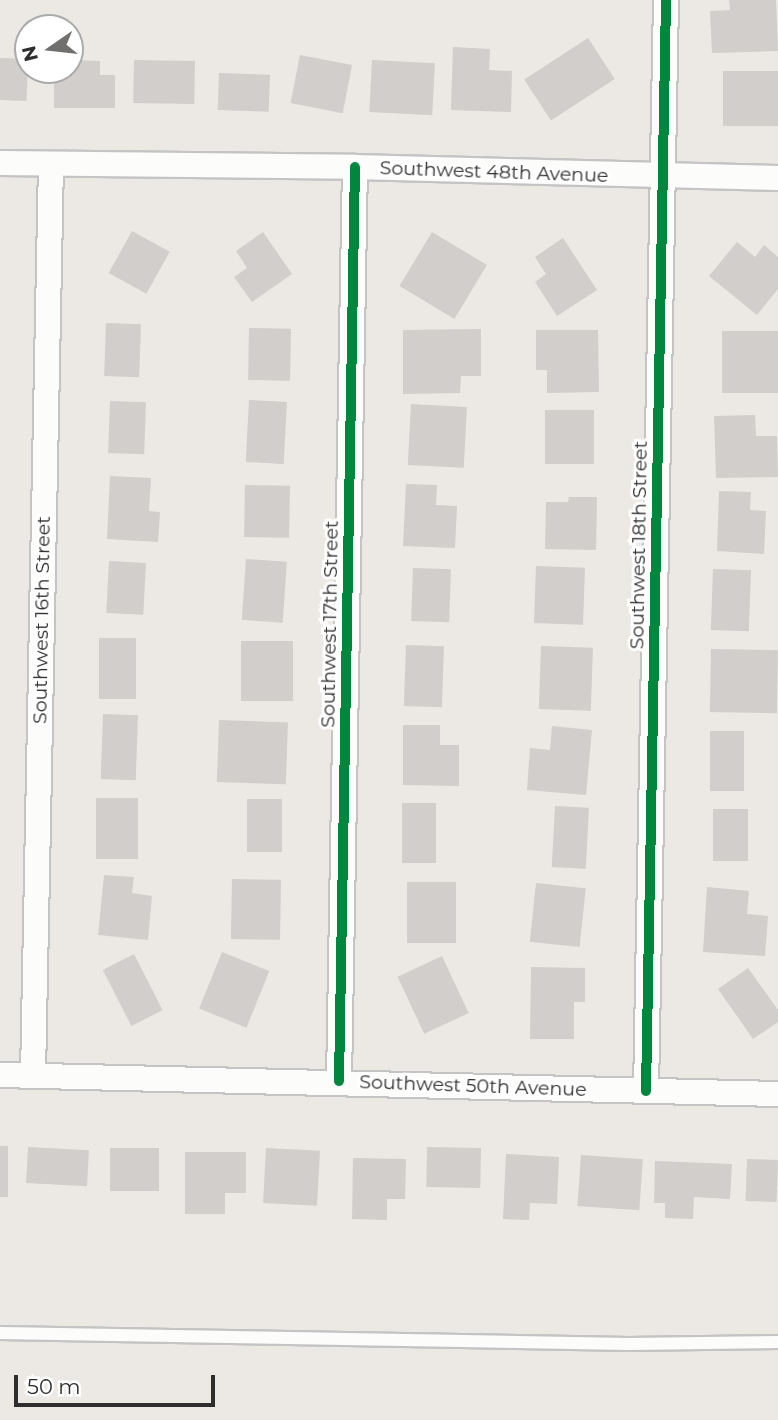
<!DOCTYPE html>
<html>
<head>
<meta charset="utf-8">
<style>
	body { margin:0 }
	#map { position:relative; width:778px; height:1420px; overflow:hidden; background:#ece8e4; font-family:Montserrat,sans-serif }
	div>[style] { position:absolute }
	.building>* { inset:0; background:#d1cecb; transform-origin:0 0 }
	.roads { filter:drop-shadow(2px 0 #c5c4c5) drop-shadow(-2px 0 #c5c4c5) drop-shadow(0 2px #c5c4c5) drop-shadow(0 -2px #c5c4c5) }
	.lane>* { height:12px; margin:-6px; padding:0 6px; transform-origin:6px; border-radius:6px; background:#fcfcfb }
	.street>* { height:24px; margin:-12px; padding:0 12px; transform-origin:12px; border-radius:12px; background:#fcfcfb }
	.cycleway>* { height:10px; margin:-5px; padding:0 5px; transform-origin:5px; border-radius:5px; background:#00873e }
	span { translate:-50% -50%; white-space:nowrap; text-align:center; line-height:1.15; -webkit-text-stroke:6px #fff; paint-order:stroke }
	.street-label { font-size:19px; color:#2e2e2e }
	.north { position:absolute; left:14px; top:14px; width:70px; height:70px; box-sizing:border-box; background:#fff; border:2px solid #ababab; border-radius:50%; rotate:256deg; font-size:19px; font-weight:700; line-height:28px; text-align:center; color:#2e2e2e }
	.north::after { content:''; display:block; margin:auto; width:24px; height:32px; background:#706f6e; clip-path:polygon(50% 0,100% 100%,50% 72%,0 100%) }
	.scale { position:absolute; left:14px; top:1375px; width:201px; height:32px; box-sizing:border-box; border:4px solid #2e2e2e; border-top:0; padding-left:9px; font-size:21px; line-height:24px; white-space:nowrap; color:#2e2e2e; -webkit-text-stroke:5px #fff; paint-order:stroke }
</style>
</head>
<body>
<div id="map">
	<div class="building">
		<div style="clip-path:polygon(729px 0,776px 0,778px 51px,712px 53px,710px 11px,730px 10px)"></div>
		<div style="left:588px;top:38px;width:49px;height:76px;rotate:57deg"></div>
		<div style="clip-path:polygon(453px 47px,490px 49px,489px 70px,512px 71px,511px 112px,451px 110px)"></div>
		<div style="left:300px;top:55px;width:53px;height:49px;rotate:11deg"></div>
		<div style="left:0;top:58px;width:28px;height:42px;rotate:2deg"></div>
		<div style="clip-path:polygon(70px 60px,100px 61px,100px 75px,115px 75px,115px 108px,54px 108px,54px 70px,70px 70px)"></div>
		<div style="left:134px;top:60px;width:61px;height:43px;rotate:1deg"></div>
		<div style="left:372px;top:60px;width:63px;height:52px;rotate:3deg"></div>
		<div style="left:723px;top:71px;width:55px;height:55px"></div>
		<div style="left:219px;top:73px;width:51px;height:37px;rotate:2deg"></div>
		<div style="left:132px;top:231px;width:43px;height:48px;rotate:29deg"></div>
		<div style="clip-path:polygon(263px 232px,292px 274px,252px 302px,234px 277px,247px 268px,236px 251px)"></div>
		<div style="left:432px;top:232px;width:64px;height:63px;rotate:31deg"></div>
		<div style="clip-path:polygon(563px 238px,597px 290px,557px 316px,535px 282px,546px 274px,535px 257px)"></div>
		<div style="clip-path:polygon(737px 242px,755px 257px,764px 245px,778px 257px,778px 289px,757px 315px,709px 276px)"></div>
		<div style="left:106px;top:323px;width:35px;height:53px;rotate:2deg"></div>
		<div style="left:249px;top:328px;width:42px;height:52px;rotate:1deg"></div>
		<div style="clip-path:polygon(481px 329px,481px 376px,461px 376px,460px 393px,403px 394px,403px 330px)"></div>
		<div style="clip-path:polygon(536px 330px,598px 330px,599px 392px,547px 393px,547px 370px,536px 370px)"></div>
		<div style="left:778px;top:331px;width:62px;height:56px;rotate:90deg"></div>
		<div style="left:249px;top:400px;width:38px;height:62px;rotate:3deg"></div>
		<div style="left:110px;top:401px;width:36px;height:52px;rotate:2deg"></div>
		<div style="left:411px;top:404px;width:56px;height:61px;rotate:3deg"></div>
		<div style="left:545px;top:410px;width:49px;height:54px"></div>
		<div style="clip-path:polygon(755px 415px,756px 436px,777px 436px,778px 477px,716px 478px,714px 416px)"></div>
		<div style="clip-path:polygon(110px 476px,151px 478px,149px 511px,160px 512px,158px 542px,107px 539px)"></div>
		<div style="clip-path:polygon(406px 484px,437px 485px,436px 505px,457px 506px,455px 548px,403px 546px)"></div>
		<div style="left:245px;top:485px;width:45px;height:52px;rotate:1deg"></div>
		<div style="clip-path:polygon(719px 491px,751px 492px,750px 510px,766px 511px,764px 554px,717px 551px)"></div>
		<div style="clip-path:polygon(569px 497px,597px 497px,596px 550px,545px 549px,546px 502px,568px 502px)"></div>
		<div style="left:246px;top:559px;width:41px;height:61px;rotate:4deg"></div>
		<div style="left:109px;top:561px;width:37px;height:52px;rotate:3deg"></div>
		<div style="left:536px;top:566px;width:49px;height:57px;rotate:2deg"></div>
		<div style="left:413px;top:568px;width:38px;height:53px;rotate:2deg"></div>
		<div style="left:713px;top:569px;width:38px;height:61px;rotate:2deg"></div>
		<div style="left:99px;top:638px;width:37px;height:61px"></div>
		<div style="left:241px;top:641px;width:52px;height:60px"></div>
		<div style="left:406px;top:645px;width:38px;height:61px;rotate:2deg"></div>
		<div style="left:541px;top:646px;width:52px;height:63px;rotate:2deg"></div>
		<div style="left:711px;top:649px;width:67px;height:63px;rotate:1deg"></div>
		<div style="left:103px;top:714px;width:35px;height:65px;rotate:2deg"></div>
		<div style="left:219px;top:720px;width:69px;height:62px;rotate:2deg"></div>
		<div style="clip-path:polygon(403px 725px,440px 725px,440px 745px,459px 745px,459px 786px,403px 785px)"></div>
		<div style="clip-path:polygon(552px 726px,592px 730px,586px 795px,527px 790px,530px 748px,550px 750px)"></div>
		<div style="left:710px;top:731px;width:34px;height:60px"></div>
		<div style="left:96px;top:798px;width:42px;height:61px"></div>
		<div style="left:247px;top:799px;width:35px;height:53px"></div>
		<div style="left:402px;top:803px;width:34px;height:60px"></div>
		<div style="left:555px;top:806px;width:34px;height:61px;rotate:3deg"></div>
		<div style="left:713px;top:809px;width:35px;height:52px"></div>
		<div style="clip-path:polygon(104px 875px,134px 877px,132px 893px,152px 896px,148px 940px,98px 935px)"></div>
		<div style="left:232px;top:879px;width:49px;height:60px;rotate:1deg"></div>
		<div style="left:407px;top:882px;width:49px;height:61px"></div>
		<div style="left:536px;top:883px;width:50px;height:59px;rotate:6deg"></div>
		<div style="clip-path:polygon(707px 887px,749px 891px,747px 914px,768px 916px,765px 956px,703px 952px)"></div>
		<div style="left:222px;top:952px;width:51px;height:61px;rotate:22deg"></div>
		<div style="left:134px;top:954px;width:63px;height:35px;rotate:63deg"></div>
		<div style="left:442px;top:956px;width:63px;height:49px;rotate:65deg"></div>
		<div style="clip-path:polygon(531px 967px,585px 968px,585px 1002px,574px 1002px,574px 1039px,530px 1039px)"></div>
		<div style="clip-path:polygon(748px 968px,778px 1010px,778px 1022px,753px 1039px,718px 989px)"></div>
		<div style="left:0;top:1146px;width:8px;height:51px"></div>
		<div style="left:28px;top:1147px;width:61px;height:36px;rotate:3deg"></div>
		<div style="left:427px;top:1147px;width:54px;height:40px;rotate:1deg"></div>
		<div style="left:110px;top:1148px;width:49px;height:43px"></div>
		<div style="left:266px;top:1148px;width:54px;height:55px;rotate:3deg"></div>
		<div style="clip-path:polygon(185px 1152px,246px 1152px,246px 1193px,225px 1193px,225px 1214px,185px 1214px)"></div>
		<div style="clip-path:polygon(506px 1154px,559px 1157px,557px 1204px,530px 1203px,529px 1220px,503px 1219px)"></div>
		<div style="left:581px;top:1155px;width:62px;height:51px;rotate:4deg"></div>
		<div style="clip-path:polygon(353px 1158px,406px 1159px,405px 1199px,387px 1199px,387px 1220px,352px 1219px)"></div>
		<div style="left:747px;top:1159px;width:31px;height:42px;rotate:2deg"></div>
		<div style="clip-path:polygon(655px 1161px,732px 1164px,730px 1199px,694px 1197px,693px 1219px,665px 1218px,665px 1203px,654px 1203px)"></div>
	</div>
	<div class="roads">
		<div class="lane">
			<div style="left:0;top:1333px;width:629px;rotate:1deg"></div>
			<div style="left:629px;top:1344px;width:149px;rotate:-0.8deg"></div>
		</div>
		<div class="street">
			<div style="left:0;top:163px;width:355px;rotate:0.6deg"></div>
			<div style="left:355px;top:167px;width:423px;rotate:1.5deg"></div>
			<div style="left:0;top:1075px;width:778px;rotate:1.4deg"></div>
			<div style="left:33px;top:1075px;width:910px;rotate:-88.87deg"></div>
			<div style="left:339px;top:1081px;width:914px;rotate:-89deg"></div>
			<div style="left:646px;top:1091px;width:1091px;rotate:-88.95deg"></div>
		</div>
	</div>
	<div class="cycleway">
		<div style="left:339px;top:1081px;width:914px;rotate:-89deg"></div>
		<div style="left:646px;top:1091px;width:1091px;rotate:-88.95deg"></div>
	</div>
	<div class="street-label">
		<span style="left:494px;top:172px;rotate:2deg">Southwest 48th Avenue</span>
		<span style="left:639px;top:545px;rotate:-89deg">Southwest 18th Street</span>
		<span style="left:42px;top:620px;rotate:-89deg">Southwest 16th Street</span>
		<span style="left:330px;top:624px;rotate:-89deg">Southwest 17th Street</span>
		<span style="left:473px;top:1086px;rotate:2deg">Southwest 50th Avenue</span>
	</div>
	<div class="north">N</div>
	<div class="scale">50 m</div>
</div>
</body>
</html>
